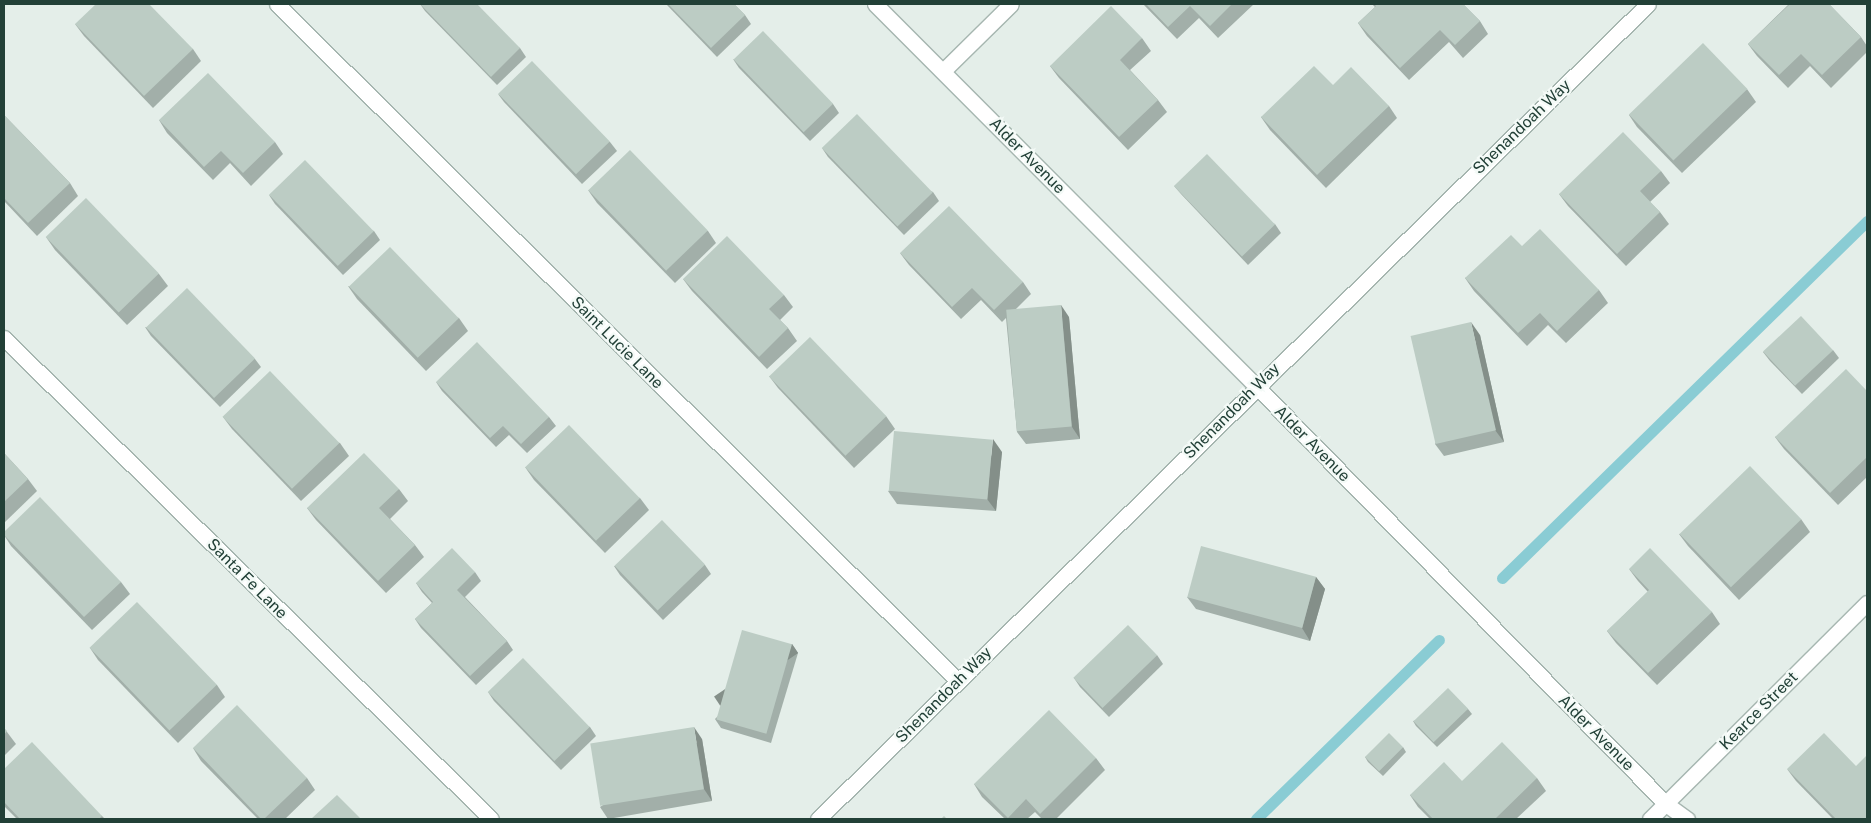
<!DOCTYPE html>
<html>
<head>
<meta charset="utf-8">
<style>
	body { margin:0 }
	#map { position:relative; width:1871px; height:823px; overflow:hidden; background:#e4eee9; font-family:"Public Sans",sans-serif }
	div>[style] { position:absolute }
	.stream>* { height:11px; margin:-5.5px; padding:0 5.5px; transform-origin:5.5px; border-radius:5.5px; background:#8accd4 }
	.roads { filter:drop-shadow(1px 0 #a6b6b0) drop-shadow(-1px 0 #a6b6b0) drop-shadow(0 1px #a6b6b0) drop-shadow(0 -1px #a6b6b0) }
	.minor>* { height:15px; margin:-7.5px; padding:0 7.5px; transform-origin:7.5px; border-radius:7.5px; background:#fff }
	.wall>* { inset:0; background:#a2afa9 }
	.shaded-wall>* { inset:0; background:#848f89; transform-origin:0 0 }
	.building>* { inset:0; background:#bcccc4; transform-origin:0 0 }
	span { translate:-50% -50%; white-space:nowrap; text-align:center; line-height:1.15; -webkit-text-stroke:4.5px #f4faf7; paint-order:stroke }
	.street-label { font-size:16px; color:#224037 }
	.frame { position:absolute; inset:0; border:5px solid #224037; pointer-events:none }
</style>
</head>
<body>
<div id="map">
	<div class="stream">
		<div style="left:1502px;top:578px;width:511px;rotate:-44.37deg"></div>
		<div style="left:1256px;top:819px;width:256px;rotate:-44.4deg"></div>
	</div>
	<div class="roads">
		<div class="minor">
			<div style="left:277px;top:4px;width:960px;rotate:44.83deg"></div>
			<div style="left:875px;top:4px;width:541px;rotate:45.07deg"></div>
			<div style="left:1257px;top:387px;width:584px;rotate:45.55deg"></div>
			<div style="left:1666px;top:804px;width:26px;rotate:36deg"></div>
			<div style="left:943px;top:71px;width:95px;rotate:-44.6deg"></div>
			<div style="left:4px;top:338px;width:684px;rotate:44.64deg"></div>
			<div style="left:818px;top:819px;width:1163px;rotate:-44.48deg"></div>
			<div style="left:1650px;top:819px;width:306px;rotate:-44.9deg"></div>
		</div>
	</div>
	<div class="wall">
		<div style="clip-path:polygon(420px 4px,520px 48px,526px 57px,497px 85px,425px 11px)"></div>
		<div style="clip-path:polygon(666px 4px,734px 4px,745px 15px,751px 24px,717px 57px)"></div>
		<div style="clip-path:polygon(1143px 4px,1254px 4px,1218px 38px,1199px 18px,1177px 39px)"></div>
		<div style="clip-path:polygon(1372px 4px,1463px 4px,1480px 21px,1488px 34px,1463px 58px,1449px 42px,1409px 80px,1367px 36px,1358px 23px,1375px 7px)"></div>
		<div style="clip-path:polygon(1787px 4px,1829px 4px,1861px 37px,1867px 46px,1867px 52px,1831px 88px,1810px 66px,1788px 88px,1757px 56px,1748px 44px,1788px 5px)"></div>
		<div style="clip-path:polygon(75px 24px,193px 49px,201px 61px,153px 108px,84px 36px)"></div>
		<div style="clip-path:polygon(1142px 38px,1151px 51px,1130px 70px,1158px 100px,1167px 112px,1128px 150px,1059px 78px,1050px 66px)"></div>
		<div style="clip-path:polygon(733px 59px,833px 104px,839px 113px,810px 141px,739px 68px)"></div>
		<div style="clip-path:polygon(1333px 85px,1389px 106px,1397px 118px,1326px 188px,1270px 130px,1261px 117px)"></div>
		<div style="clip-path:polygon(1747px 89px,1756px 102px,1682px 173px,1637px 127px,1629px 115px)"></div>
		<div style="clip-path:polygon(498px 94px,610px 142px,617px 151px,582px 184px,504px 102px)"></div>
		<div style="clip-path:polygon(4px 115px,70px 183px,78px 196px,37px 236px,4px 201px)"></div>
		<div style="clip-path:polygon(159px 120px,275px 142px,283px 154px,251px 186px,230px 163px,213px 180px,167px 133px)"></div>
		<div style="clip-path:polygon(822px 148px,933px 192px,939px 201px,904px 235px,828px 157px)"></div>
		<div style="clip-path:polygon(1661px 171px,1670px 183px,1650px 202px,1660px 212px,1669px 224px,1626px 266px,1568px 206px,1559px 194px)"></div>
		<div style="clip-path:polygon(1174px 186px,1275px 224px,1281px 233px,1248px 265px,1181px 194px)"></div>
		<div style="clip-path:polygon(588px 190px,708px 231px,716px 243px,675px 283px,597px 203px)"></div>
		<div style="clip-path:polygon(269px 195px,374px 231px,380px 240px,343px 275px,275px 204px)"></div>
		<div style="clip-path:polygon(46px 237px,159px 274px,168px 286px,127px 325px,55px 250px)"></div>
		<div style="clip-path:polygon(1522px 246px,1599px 290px,1608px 303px,1566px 343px,1548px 325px,1527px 346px,1474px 291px,1465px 278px)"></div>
		<div style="clip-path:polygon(900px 253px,1023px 282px,1031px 294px,1015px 310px,1069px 317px,1080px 439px,1026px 444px,1017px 432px,1006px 318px,1002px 322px,981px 300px,961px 319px,909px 265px)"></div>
		<div style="clip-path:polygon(683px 279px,784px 295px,793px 307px,780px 320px,788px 328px,797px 341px,767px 369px,692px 291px)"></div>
		<div style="clip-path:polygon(348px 286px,459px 318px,468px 331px,426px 371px,357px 299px)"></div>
		<div style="clip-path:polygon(145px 327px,255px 359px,261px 367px,220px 407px,151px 336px)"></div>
		<div style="clip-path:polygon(1480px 335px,1504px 442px,1444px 456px,1435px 444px)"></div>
		<div style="clip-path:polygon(1833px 350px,1839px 358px,1802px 394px,1770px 361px,1763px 352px)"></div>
		<div style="clip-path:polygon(769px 376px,886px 416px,895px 429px,854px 468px,778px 388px)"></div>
		<div style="clip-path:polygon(436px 382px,549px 417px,556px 426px,527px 453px,509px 435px,496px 447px,442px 391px)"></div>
		<div style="clip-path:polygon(1867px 391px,1867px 477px,1838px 505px,1784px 449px,1775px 437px)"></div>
		<div style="clip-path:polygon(223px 417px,340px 443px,349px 456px,301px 501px,232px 429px)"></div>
		<div style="clip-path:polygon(1002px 452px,996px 511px,897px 504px,888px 491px)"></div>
		<div style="clip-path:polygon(4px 453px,28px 479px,37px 491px,4px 523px)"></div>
		<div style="clip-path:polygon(525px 467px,640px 498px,649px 510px,605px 553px,534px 480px)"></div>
		<div style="clip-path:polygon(399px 489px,408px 501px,390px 519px,415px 545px,424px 557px,386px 593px,316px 520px,307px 508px)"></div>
		<div style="clip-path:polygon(1801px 519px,1810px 532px,1739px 600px,1688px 546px,1679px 534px)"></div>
		<div style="clip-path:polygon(4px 535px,121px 582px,130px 594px,92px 630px,11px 546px)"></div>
		<div style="clip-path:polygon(705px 565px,711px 574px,663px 620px,620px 575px,614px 566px)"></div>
		<div style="clip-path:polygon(1629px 569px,1712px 612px,1720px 624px,1657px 685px,1616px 643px,1607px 631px,1648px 592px,1638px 581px)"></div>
		<div style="clip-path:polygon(475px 572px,481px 581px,465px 597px,507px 641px,513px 650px,476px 685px,421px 628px,415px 619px,432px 603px,422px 592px,416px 583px)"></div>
		<div style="clip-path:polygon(1316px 577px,1325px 589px,1310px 641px,1196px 609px,1187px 597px)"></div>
		<div style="clip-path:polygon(792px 644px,798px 653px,771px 743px,721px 728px,715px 719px)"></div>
		<div style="clip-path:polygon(90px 648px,217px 685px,225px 697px,178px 743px,98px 660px)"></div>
		<div style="clip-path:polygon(1157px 655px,1163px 664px,1109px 717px,1080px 687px,1074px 678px)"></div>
		<div style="clip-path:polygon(488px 692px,590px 727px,596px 736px,561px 770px,494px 701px)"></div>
		<div style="clip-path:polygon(1468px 709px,1472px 714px,1437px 747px,1416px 726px,1413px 721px)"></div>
		<div style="clip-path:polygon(4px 728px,16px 744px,4px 756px)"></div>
		<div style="clip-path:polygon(702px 739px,712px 801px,608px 819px,600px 807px)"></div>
		<div style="clip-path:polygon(1403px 747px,1406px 752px,1383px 776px,1368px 762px,1365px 757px)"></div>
		<div style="clip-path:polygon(193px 748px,307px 778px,315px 790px,285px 819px,258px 819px,201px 761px)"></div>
		<div style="clip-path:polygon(1096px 758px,1105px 770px,1056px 819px,1042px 819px,1035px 812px,1027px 819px,1005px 819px,982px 797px,974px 784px)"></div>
		<div style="clip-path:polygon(4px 769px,102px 816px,105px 819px,17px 819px,4px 806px)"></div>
		<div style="clip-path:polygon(1787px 769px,1867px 819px,1833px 819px,1796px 781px)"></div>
		<div style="clip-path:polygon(1537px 778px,1546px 791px,1516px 819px,1430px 819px,1418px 807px,1410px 795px,1462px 781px)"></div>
	</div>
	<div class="shaded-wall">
		<div style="clip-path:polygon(1061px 305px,1069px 317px,1080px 439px,1072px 427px)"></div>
		<div style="clip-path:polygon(1471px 322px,1480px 335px,1504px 442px,1495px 430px)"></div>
		<div style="clip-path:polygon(993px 439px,1002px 452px,996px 511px,987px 499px)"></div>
		<div style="clip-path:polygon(1316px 577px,1325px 589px,1310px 641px,1302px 628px)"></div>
		<div style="left:792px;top:644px;width:11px;height:94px;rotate:56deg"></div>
		<div style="clip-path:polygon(694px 727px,702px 739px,712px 801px,704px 789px)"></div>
	</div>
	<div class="building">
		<div style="clip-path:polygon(96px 4px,149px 4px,193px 49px,144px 96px,75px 24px)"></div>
		<div style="clip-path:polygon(420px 4px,477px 4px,520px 48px,491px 77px)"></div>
		<div style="clip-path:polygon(668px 4px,734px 4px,745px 15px,711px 48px)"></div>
		<div style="clip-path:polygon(1146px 4px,1232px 4px,1210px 26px,1190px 6px,1168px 27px)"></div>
		<div style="clip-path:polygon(1374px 4px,1463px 4px,1480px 21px,1455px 45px,1440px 30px,1400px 68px,1358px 23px,1376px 6px)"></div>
		<div style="clip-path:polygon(1790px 4px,1829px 4px,1861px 37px,1822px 75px,1801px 54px,1779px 75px,1748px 44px)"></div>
		<div style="clip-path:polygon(1111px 6px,1142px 38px,1120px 60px,1158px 100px,1119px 137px,1050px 66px)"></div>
		<div style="left:763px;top:31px;width:101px;height:41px;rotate:46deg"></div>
		<div style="left:1703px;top:43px;width:64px;height:103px;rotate:46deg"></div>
		<div style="left:532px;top:61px;width:112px;height:47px;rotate:46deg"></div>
		<div style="clip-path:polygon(1314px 66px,1333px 85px,1351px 67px,1389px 106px,1317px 175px,1261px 117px)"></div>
		<div style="clip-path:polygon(208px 73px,275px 142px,243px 173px,221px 151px,204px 167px,159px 120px)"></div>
		<div style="left:857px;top:114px;width:109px;height:49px;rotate:46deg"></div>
		<div style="clip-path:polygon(4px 115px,70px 183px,28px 223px,4px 198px)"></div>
		<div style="clip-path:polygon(1623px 132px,1661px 171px,1640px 191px,1660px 212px,1617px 254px,1559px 194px)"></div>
		<div style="left:630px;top:150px;width:112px;height:58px;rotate:46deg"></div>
		<div style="left:1207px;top:154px;width:98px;height:46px;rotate:46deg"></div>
		<div style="left:305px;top:160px;width:99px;height:50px;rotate:46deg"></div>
		<div style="left:86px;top:198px;width:105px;height:56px;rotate:46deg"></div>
		<div style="clip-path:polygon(949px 206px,1023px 282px,994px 310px,972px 288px,952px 307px,900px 253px)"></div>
		<div style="clip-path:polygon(1540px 229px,1599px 290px,1557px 331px,1540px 313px,1518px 333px,1465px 278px,1511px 235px,1522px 246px)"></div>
		<div style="clip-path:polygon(727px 236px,784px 295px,769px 309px,788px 328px,759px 357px,683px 279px)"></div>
		<div style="left:390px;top:247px;width:99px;height:57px;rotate:46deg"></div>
		<div style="left:187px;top:288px;width:98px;height:57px;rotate:46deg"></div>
		<div style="left:1061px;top:305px;width:122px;height:55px;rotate:85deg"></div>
		<div style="left:1801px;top:316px;width:47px;height:52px;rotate:47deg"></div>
		<div style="left:1471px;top:322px;width:111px;height:62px;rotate:77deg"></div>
		<div style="left:810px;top:337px;width:110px;height:57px;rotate:46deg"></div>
		<div style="clip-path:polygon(477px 342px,549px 417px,521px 444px,503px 426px,490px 438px,436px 382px)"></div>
		<div style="clip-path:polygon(1846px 369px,1867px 391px,1867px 457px,1830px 493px,1775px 437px)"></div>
		<div style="left:270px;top:371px;width:100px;height:66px;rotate:46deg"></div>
		<div style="left:569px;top:425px;width:102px;height:61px;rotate:46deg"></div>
		<div style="left:894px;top:431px;width:99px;height:60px;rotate:5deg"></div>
		<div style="clip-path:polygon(4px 453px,28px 479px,4px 502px)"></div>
		<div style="clip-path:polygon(364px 453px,399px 489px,379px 508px,415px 545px,378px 581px,307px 508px)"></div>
		<div style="left:1750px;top:466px;width:74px;height:98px;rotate:46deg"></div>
		<div style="clip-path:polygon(40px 497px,121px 582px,84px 617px,4px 535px,4px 532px)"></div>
		<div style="left:662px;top:520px;width:62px;height:66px;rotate:46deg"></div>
		<div style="left:1201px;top:546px;width:119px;height:53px;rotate:15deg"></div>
		<div style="clip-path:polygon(452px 548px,475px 572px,457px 590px,507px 641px,470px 676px,415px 619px,433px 602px,416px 583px)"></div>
		<div style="clip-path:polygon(1650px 548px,1712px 612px,1648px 673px,1607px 631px,1649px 590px,1629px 569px)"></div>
		<div style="left:137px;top:602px;width:115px;height:66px;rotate:46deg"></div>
		<div style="left:1128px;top:625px;width:42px;height:76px;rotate:46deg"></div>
		<div style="left:742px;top:630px;width:52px;height:93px;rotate:16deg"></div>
		<div style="left:523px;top:658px;width:96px;height:49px;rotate:46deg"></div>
		<div style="left:1448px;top:688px;width:29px;height:48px;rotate:46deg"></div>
		<div style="clip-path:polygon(237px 705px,307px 778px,264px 819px,261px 819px,193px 748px)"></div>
		<div style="clip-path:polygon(1049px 710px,1096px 758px,1040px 814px,1026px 799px,1008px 818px,974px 784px)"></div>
		<div style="left:694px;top:727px;width:63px;height:105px;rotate:81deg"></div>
		<div style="clip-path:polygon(4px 728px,7px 731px,4px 735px)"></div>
		<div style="left:1389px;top:733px;width:20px;height:34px;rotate:45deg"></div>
		<div style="clip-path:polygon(1824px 733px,1856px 766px,1867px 755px,1867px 819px,1836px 819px,1787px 769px)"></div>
		<div style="clip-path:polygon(32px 742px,102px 816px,99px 819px,20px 819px,4px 802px,4px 769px)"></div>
		<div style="clip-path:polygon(1502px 742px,1537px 778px,1495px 819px,1433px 819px,1410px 795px,1444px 762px,1462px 781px)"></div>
		<div style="clip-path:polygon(337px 795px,361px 819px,311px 819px)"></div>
		<div style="clip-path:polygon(944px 816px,947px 819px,941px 819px)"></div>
	</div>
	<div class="street-label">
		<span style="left:1522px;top:127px;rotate:-44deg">Shenandoah Way</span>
		<span style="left:1027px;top:156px;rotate:45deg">Alder Avenue</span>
		<span style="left:617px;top:343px;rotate:45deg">Saint Lucie Lane</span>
		<span style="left:1232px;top:411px;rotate:-45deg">Shenandoah Way</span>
		<span style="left:1312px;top:444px;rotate:45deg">Alder Avenue</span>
		<span style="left:247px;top:579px;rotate:45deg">Santa Fe Lane</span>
		<span style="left:944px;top:695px;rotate:-45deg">Shenandoah Way</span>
		<span style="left:1759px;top:711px;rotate:-45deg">Kearce Street</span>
		<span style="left:1596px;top:733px;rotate:45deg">Alder Avenue</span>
	</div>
	<div class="frame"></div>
</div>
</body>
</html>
